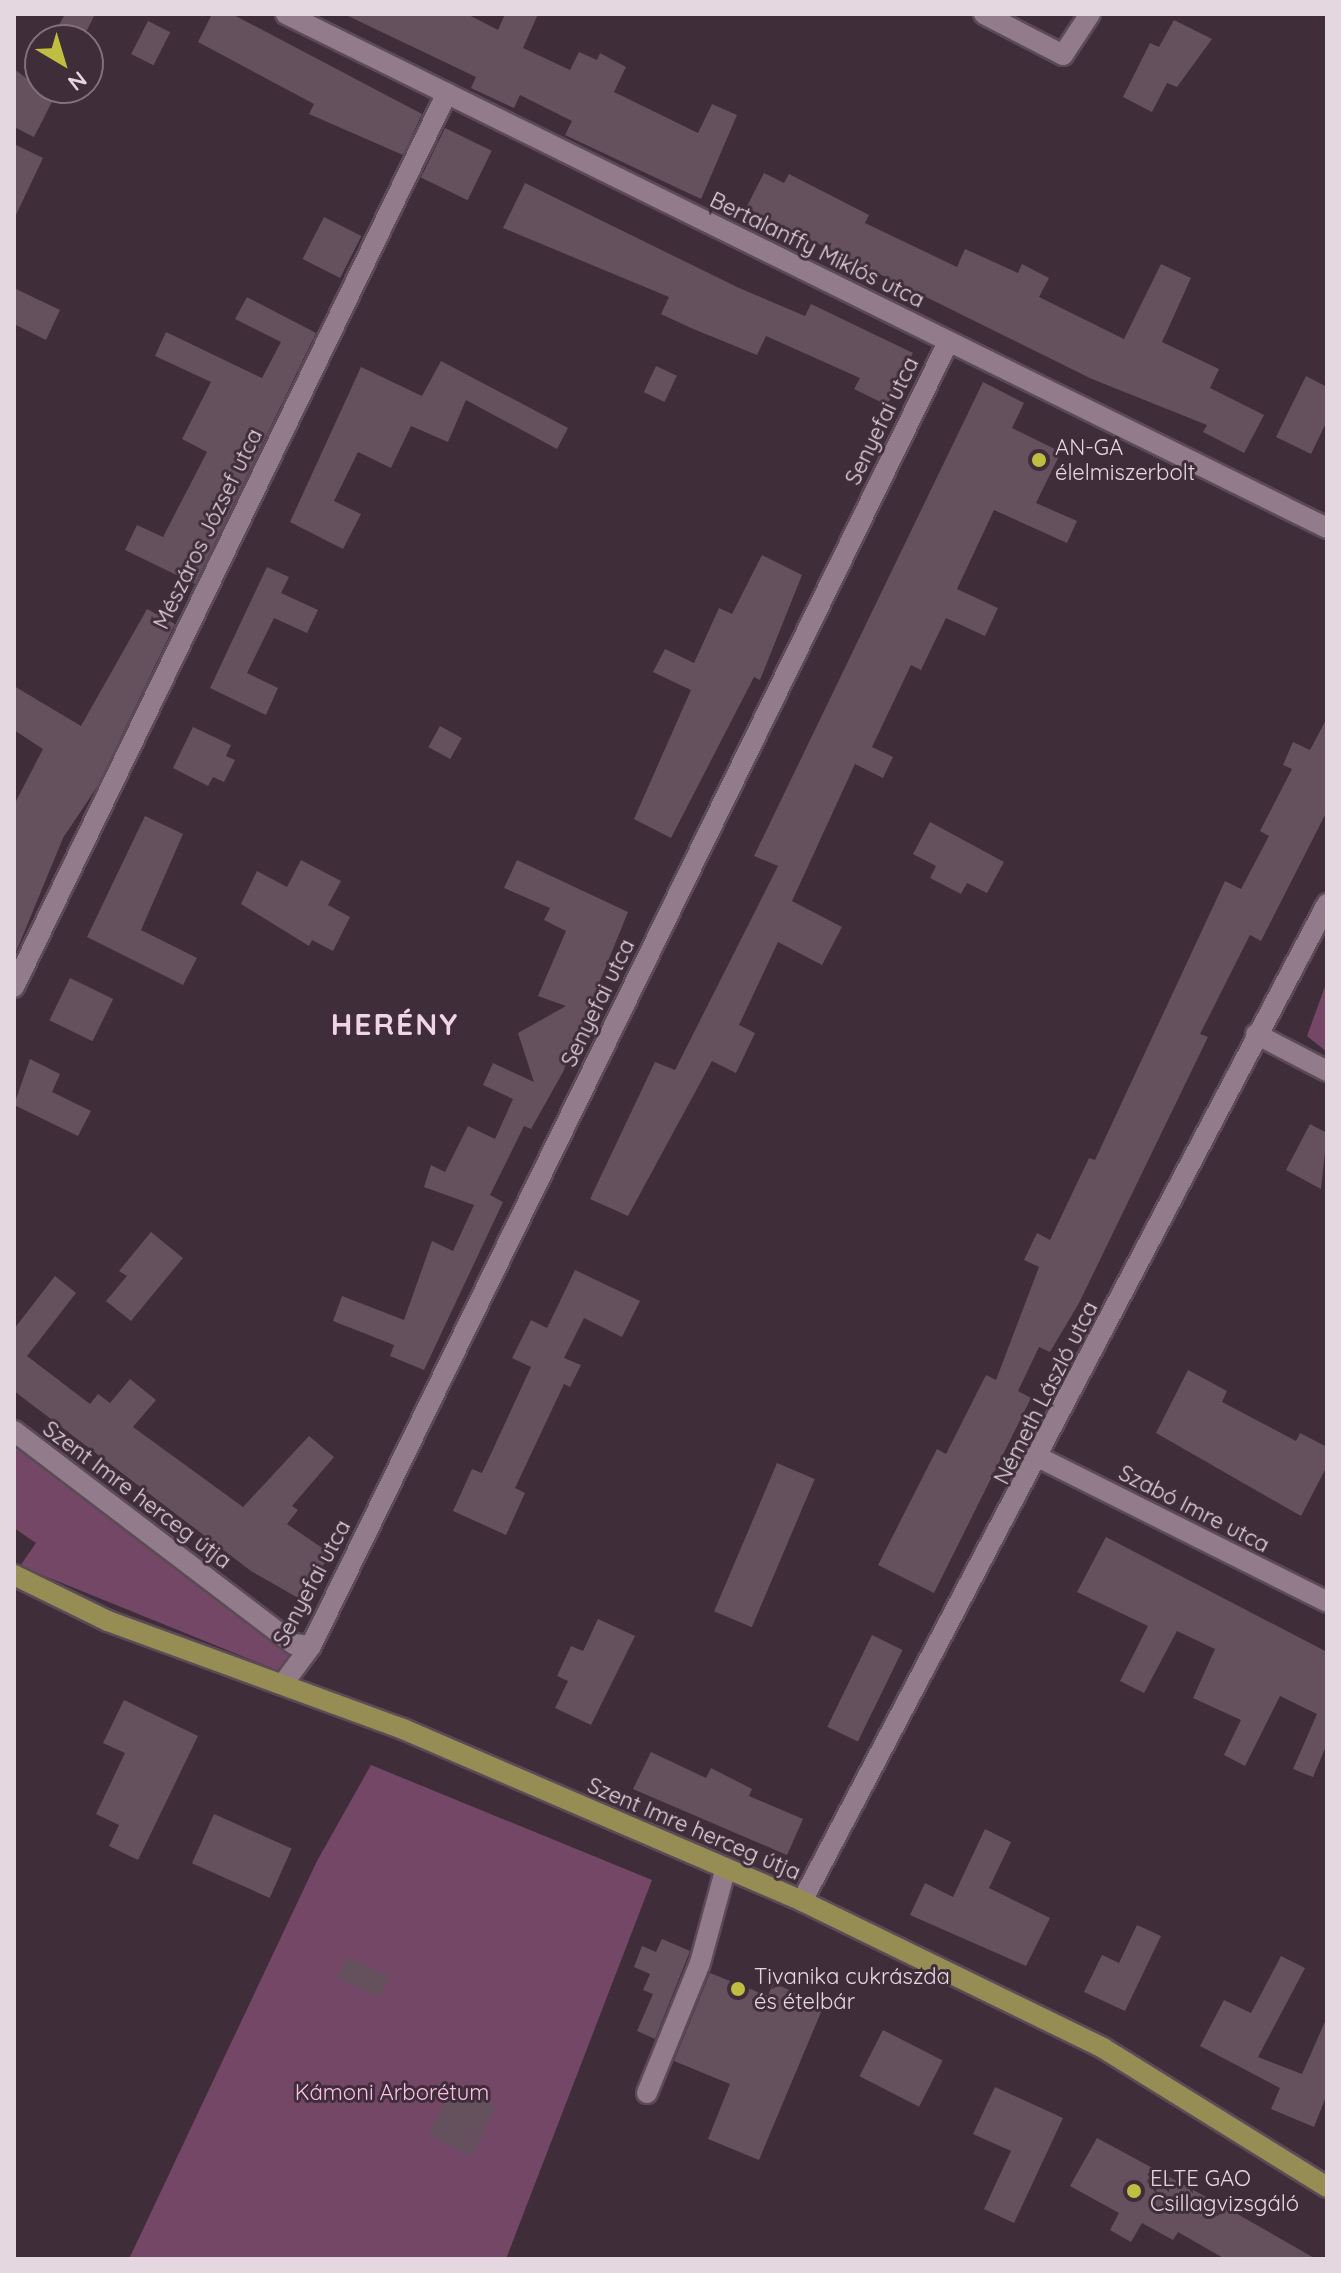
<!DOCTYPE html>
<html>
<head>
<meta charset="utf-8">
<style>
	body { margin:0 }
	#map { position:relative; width:1341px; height:2273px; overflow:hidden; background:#402d3a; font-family:Quicksand,sans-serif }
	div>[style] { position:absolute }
	.green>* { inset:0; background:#744767 }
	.building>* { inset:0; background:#65505e; transform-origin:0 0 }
	.roads { filter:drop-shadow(2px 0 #5b4b56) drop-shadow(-2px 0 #5b4b56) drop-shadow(0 2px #5b4b56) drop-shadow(0 -2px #5b4b56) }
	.minor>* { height:20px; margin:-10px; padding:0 10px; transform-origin:10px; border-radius:10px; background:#927b8a }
	.major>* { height:20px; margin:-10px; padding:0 10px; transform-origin:10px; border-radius:10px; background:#968d55 }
	.dots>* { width:22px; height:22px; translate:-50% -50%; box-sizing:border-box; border:4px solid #402d3a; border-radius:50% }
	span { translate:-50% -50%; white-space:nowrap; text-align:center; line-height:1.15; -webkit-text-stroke:6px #402d3a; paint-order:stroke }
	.street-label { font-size:22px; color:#e4d7e0 }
	.poi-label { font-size:22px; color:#e4d7e0 }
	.left { translate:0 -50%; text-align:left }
	.park-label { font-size:22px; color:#fbbfe8 }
	.district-label { font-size:30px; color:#efd5e6; font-weight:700; letter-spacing:2px }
	.frame { position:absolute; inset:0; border:16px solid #e4d7e0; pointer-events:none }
	.north { position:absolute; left:24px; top:24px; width:80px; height:80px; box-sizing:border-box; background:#402d3a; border:2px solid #82717c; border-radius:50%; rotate:142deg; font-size:22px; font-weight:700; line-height:32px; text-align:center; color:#e4d7e0 }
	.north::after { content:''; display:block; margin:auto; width:28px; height:36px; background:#bfbe41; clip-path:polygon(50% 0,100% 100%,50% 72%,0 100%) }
</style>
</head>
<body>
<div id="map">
	<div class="green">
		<div style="clip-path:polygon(1327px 981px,1327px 1052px,1307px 1036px)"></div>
		<div style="clip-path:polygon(14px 1441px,294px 1644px,284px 1673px,20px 1566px,36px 1543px,14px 1528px)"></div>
		<div style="clip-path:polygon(371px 1765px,652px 1880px,506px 2259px,129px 2259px,317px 1861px)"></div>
	</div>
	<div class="building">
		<div style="clip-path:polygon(65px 14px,95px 14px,82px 40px,51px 40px)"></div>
		<div style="clip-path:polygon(212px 14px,232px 14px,422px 114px,403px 155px,309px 114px,314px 104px,198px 42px)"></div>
		<div style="clip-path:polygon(344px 14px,467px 14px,498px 30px,505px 14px,538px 14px,523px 48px,570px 70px,579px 52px,597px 60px,600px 53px,626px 67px,614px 92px,698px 133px,712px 104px,737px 115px,701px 199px,565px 135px,572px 121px,520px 95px,514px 108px,471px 88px,476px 77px)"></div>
		<div style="clip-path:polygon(1174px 20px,1212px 39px,1177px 87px,1167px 83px,1152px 112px,1123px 97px,1150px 43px,1159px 47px)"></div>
		<div style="left:148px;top:21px;width:25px;height:37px;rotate:27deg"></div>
		<div style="clip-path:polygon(14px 69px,40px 88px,58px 90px,34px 137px,14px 127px)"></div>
		<div style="left:445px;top:128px;width:52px;height:55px;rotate:26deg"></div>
		<div style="clip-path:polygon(14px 144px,43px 158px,14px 219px)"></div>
		<div style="clip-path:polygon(764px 173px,784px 183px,789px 174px,869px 215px,865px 223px,957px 267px,965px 249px,1018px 273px,1022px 264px,1049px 278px,1039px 297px,1124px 339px,1161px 264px,1191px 278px,1162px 342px,1219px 369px,1210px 388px,1264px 415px,1244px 453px,1203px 432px,1207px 425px,1092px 379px,746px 208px)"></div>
		<div style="clip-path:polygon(525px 183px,739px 288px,805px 316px,811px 304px,913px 353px,887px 405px,854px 389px,860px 378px,766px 336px,757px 355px,691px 328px,661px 314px,669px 297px,503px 228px)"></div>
		<div style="left:324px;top:217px;width:42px;height:47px;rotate:27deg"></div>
		<div style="clip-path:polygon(14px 288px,60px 310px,46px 340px,14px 324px)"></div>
		<div style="clip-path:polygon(247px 297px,316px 333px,195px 584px,125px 550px,137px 525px,163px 537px,207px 452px,182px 439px,211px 382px,155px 356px,166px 332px,262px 378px,281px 342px,235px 319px)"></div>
		<div style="clip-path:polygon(441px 361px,568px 428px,557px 449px,466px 400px,448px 442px,411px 426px,391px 468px,358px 452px,334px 501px,361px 514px,343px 549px,290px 522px,361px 367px,422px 396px)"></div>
		<div style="left:656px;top:366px;width:23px;height:29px;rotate:25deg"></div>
		<div style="clip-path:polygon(1306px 376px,1327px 387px,1327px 421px,1311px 454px,1276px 437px)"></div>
		<div style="clip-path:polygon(983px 382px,1024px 403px,1012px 428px,1061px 452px,1036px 503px,1077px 521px,1067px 543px,994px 510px,957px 589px,998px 608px,985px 636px,946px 618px,921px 670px,911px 665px,872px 747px,893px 757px,883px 778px,855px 764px,792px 901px,842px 927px,822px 965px,778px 942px,739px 1025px,755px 1033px,736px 1073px,712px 1061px,628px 1216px,590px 1199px,655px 1062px,675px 1070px,778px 866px,754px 856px)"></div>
		<div style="clip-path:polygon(762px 555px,802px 575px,760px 680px,754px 677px,671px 838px,634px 819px,691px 690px,653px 672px,665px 649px,694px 663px,719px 608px,732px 614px)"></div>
		<div style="clip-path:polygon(267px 567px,289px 577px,281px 593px,318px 610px,307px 633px,274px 618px,247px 673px,278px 688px,266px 715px,210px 688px)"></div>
		<div style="clip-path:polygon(147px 609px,175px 624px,97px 787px,63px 838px,14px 957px,14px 805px,43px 749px,14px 730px,14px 686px,81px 726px)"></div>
		<div style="clip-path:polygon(1327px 718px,1327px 811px,1261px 941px,1250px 935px,1200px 1034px,1208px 1037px,1079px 1303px,1050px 1352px,1039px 1347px,1018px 1391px,1031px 1398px,934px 1593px,878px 1565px,937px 1449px,946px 1454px,986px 1375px,996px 1380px,1039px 1267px,1024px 1260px,1037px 1233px,1050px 1240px,1089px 1158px,1095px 1160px,1225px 881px,1241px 889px,1269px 836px,1260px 831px,1292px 769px,1283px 765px,1293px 742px,1310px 750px)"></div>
		<div style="left:440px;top:726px;width:25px;height:24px;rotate:29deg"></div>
		<div style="clip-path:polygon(193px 727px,231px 745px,226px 756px,235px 760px,224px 782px,213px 777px,208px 786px,173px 768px)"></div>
		<div style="clip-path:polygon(145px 816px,183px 834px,141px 930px,197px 958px,183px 985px,87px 937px)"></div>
		<div style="clip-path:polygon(930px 822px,1004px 862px,987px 893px,967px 883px,961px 894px,930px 878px,936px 866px,913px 854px)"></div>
		<div style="clip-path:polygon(301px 860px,341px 881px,328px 905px,350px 917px,333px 951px,312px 940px,309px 946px,241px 904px,257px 871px,287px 887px)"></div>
		<div style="clip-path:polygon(517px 860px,628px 912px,563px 1072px,531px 1129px,524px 1126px,490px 1195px,503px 1202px,424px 1370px,390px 1356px,394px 1345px,333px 1321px,342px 1296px,404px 1320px,432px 1241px,453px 1251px,474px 1205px,424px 1187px,431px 1165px,445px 1172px,468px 1126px,495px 1139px,513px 1099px,483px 1085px,493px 1063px,534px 1082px,518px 1033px,566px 1006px,538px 996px,566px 931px,544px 920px,550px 908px,504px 888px)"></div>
		<div style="left:70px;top:978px;width:48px;height:47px;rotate:26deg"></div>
		<div style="clip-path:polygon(30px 1059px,60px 1074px,52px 1092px,91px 1111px,78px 1136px,14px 1105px)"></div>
		<div style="clip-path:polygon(1310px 1124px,1327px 1133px,1321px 1189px,1286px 1170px)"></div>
		<div style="clip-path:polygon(151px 1232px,183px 1258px,131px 1321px,106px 1301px,127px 1276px,119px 1271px)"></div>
		<div style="clip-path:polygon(575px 1270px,640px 1301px,622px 1337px,584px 1318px,564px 1358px,581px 1365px,570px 1387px,564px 1384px,515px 1488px,525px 1493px,506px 1535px,453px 1511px,472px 1469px,482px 1473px,531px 1367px,512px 1358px,531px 1320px,547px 1328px)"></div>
		<div style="clip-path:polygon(55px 1276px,76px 1293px,27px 1356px,90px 1404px,98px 1394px,110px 1403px,130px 1379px,156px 1400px,133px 1427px,243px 1507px,309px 1436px,334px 1457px,292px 1506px,298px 1510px,287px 1524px,331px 1554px,300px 1599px,251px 1571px,14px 1391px,14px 1329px)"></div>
		<div style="clip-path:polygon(1188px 1370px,1227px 1391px,1222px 1402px,1296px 1441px,1300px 1433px,1327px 1447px,1327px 1466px,1301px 1516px,1156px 1433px)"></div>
		<div style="left:777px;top:1463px;width:41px;height:161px;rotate:23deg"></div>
		<div style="clip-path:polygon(1106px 1537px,1327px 1652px,1327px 1744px,1313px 1777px,1293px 1769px,1317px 1714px,1280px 1696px,1245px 1766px,1224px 1755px,1241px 1720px,1193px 1698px,1215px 1649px,1177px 1631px,1144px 1693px,1120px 1681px,1148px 1626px,1077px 1592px)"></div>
		<div style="clip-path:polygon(598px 1619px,635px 1636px,591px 1725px,555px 1708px,568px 1681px,557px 1676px,571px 1646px,583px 1651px)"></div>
		<div style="left:872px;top:1635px;width:34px;height:102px;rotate:26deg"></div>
		<div style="clip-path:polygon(124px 1700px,198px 1736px,138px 1860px,109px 1846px,119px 1825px,96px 1814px,125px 1753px,103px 1743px)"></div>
		<div style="clip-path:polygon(651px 1752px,706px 1778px,711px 1768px,752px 1789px,749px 1796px,803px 1819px,787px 1855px,633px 1789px)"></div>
		<div style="left:214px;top:1814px;width:85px;height:54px;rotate:24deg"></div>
		<div style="clip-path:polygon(985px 1829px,1011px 1842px,989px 1888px,1050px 1918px,1026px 1966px,910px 1915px,925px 1883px,953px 1897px)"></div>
		<div style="clip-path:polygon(1137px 1925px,1161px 1936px,1125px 2011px,1084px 1992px,1102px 1955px,1119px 1963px)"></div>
		<div style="clip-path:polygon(662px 1939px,690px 1951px,655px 2039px,637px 2031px,653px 1994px,643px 1990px,650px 1974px,634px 1967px,642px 1946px,656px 1952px)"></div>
		<div style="clip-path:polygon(1281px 1956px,1305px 1968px,1258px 2057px,1302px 2074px,1327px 2017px,1327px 2094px,1314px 2127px,1271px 2109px,1280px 2088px,1200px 2046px,1224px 2000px,1251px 2013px)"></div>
		<div style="left:347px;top:1957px;width:47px;height:23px;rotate:25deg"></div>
		<div style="clip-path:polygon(710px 1973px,768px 1996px,773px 1983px,824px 2005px,759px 2160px,708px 2139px,730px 2084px,674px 2061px)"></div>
		<div style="left:883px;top:2030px;width:67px;height:52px;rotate:27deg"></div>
		<div style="left:453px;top:2085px;width:48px;height:56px;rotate:26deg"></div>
		<div style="clip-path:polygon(995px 2087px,1063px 2118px,1014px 2223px,984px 2209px,1011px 2151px,973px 2134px)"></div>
		<div style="clip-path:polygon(1097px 2138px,1234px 2212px,1316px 2259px,1225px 2259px,1178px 2232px,1173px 2240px,1142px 2223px,1131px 2242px,1110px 2230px,1119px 2213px,1070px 2186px)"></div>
	</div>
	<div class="roads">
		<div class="minor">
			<div style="left:286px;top:14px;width:1161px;rotate:26.28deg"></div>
			<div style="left:984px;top:14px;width:89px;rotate:27.4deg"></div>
			<div style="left:1063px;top:55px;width:49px;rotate:-56.6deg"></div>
			<div style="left:14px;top:987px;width:993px;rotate:-64.16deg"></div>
			<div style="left:1256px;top:1034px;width:80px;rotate:27.5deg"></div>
			<div style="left:14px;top:1431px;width:352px;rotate:37.3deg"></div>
			<div style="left:294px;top:1644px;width:17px;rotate:7deg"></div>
			<div style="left:1040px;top:1458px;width:321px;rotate:26.6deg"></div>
			<div style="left:285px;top:1681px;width:44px;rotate:-53.4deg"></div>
			<div style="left:311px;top:1646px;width:1451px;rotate:-63.96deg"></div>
			<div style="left:802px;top:1901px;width:1127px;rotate:-62.23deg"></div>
			<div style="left:647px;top:2093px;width:140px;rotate:-67.8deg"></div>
			<div style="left:700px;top:1963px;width:95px;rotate:-74.8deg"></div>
		</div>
		<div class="major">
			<div style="left:14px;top:1575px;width:105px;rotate:26.1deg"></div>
			<div style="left:108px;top:1621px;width:314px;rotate:20.1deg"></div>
			<div style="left:403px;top:1729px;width:434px;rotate:23.3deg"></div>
			<div style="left:802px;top:1901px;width:335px;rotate:26deg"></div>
			<div style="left:1103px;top:2048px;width:264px;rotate:31.8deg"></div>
		</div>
	</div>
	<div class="dots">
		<div style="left:1039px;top:460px;background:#bfbe41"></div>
		<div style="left:738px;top:1989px;background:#bfbe41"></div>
		<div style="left:1134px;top:2191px;background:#bfbe41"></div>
	</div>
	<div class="street-label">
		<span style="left:817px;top:250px;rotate:26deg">Bertalanffy Miklós utca</span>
		<span style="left:882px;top:421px;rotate:-64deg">Senyefai utca</span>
		<span style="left:208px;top:529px;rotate:-64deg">Mészáros József utca</span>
		<span style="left:598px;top:1003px;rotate:-64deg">Senyefai utca</span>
		<span style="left:1046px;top:1393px;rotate:-63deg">Németh László utca</span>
		<span style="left:137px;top:1495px;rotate:37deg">Szent Imre herceg útja</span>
		<span style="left:1194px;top:1509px;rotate:27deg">Szabó Imre utca</span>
		<span style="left:312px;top:1583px;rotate:-62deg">Senyefai utca</span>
		<span style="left:694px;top:1829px;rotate:23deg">Szent Imre herceg útja</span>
	</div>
	<div class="poi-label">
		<span class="left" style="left:1055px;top:460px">AN-GA<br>élelmiszerbolt</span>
		<span class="left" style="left:754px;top:1989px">Tivanika cukrászda<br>és ételbár</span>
		<span class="left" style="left:1150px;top:2191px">ELTE GAO<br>Csillagvizsgáló</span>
	</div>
	<div class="park-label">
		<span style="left:392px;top:2093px">Kámoni Arborétum</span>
	</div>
	<div class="district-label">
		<span style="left:395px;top:1024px">HERÉNY</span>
	</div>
	<div class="frame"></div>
	<div class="north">N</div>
</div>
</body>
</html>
